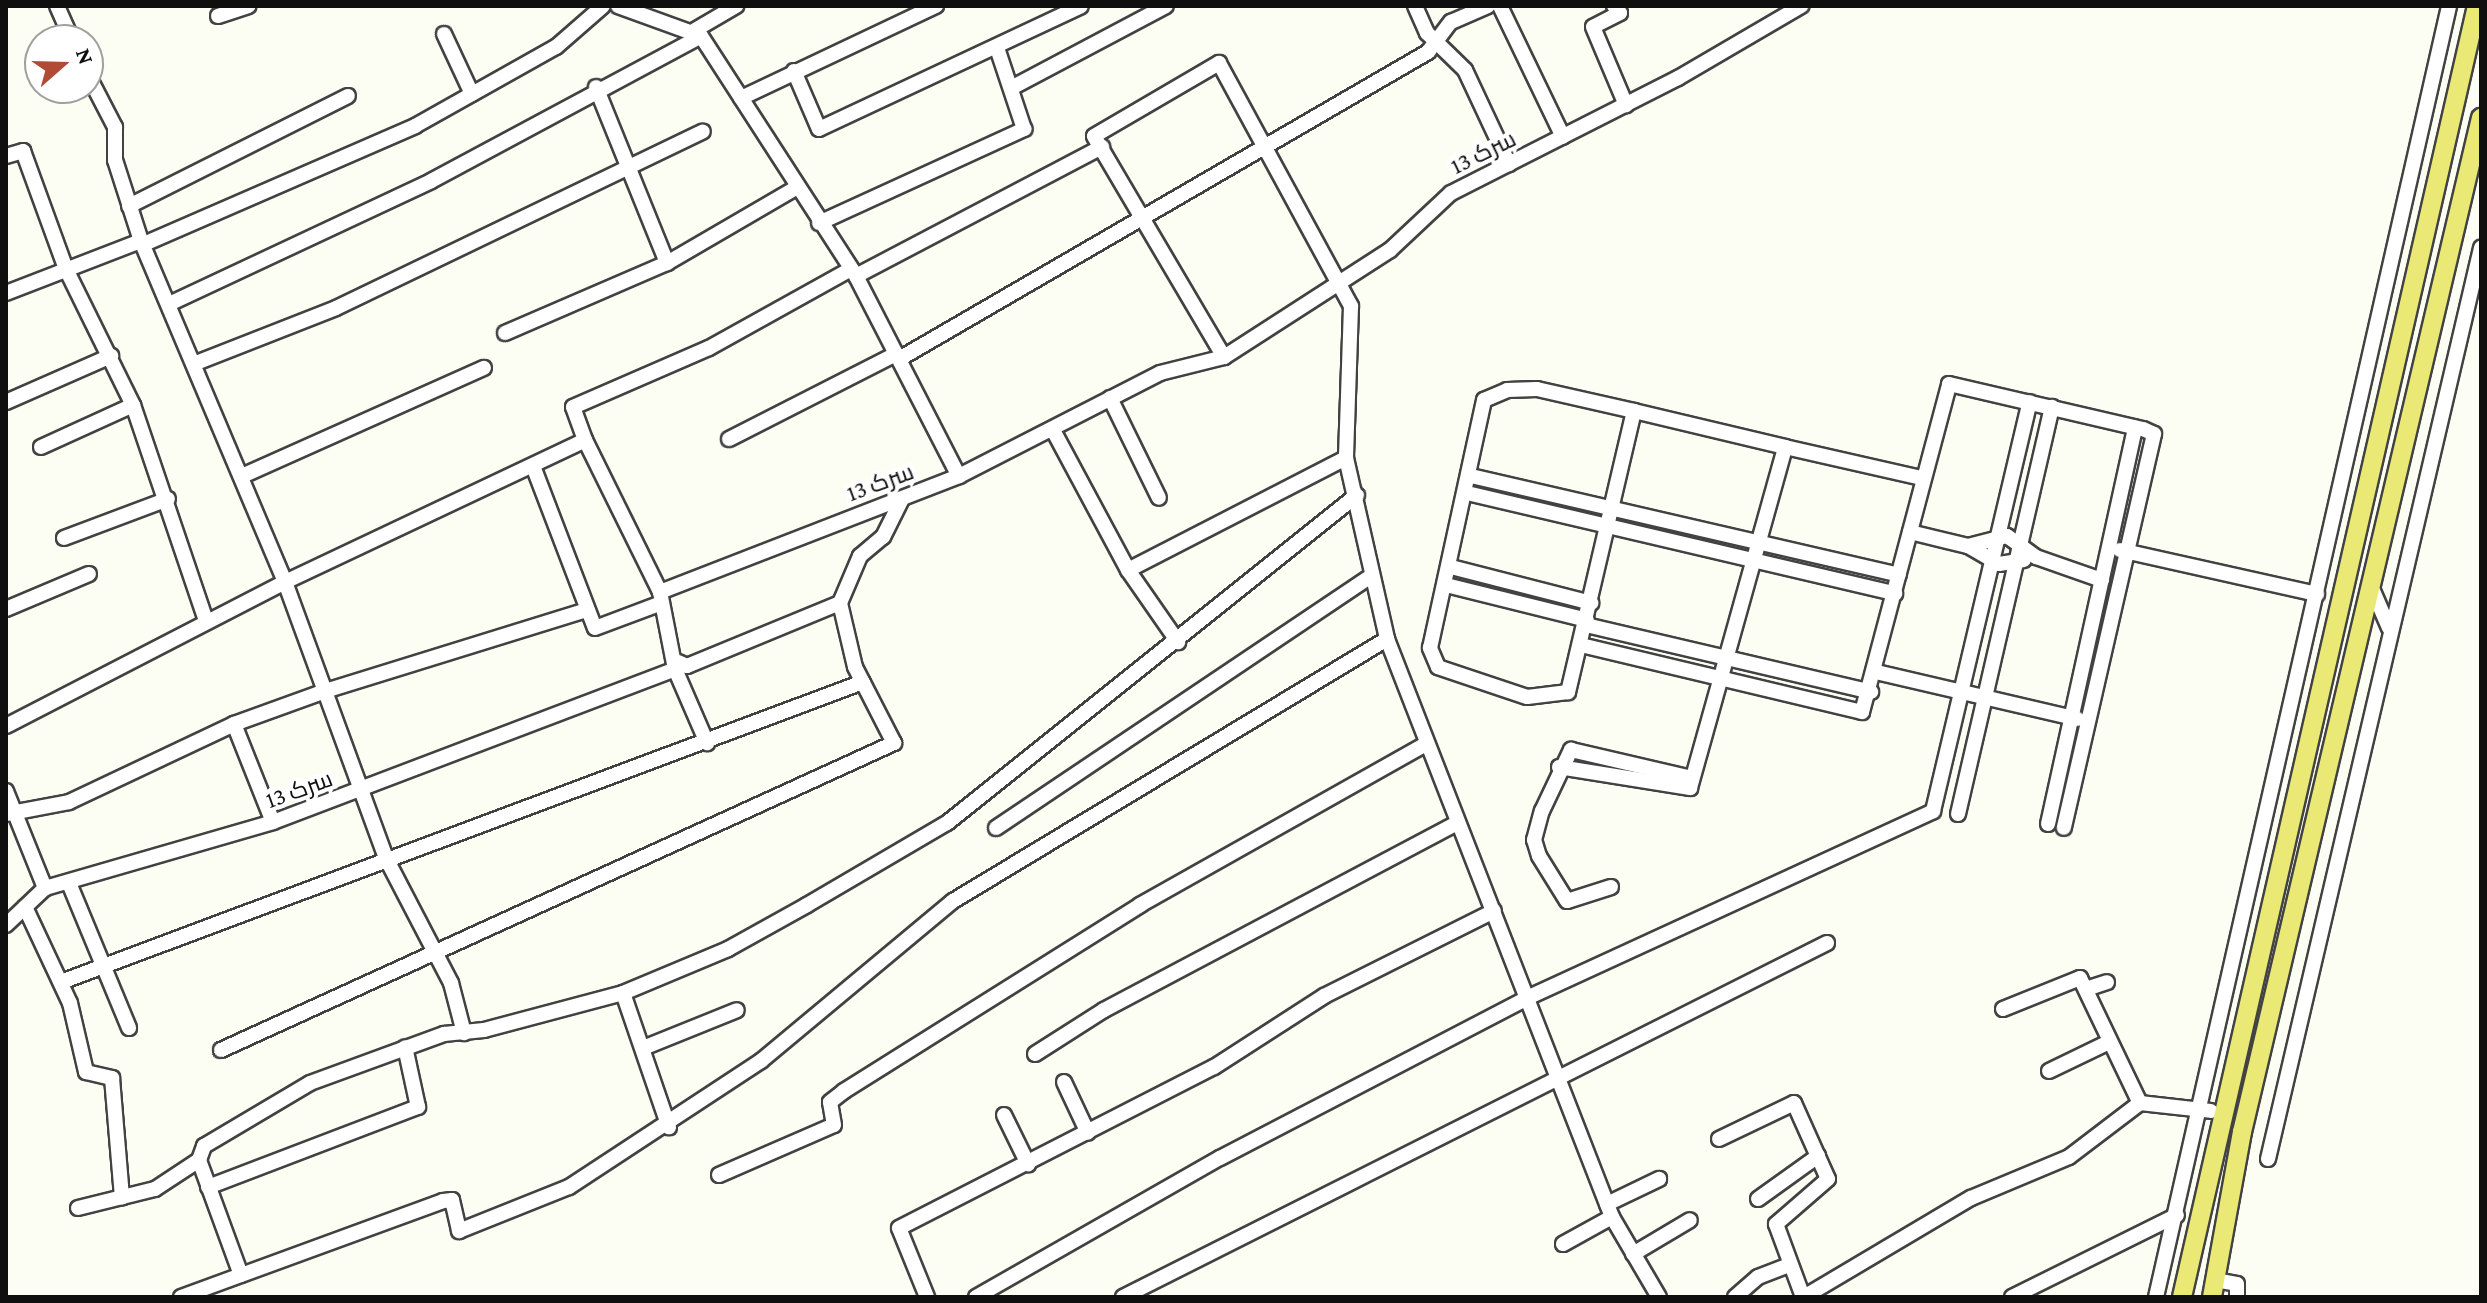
<!DOCTYPE html>
<html>
<head>
<meta charset="utf-8">
<style>
	body { margin:0 }
	#map { position:relative; width:2487px; height:1303px; overflow:hidden; background:#fdfef3; font-family:"Crimson Pro",Cairo,serif }
	div>[style] { position:absolute }
	.roads { filter:drop-shadow(2px 0 #424242) drop-shadow(-2px 0 #424242) drop-shadow(0 2px #424242) drop-shadow(0 -2px #424242) }
	.minor>* { height:14px; margin:-7px; padding:0 7px; transform-origin:7px; border-radius:7px; background:#fff }
	.major>* { height:18px; margin:-9px; padding:0 9px; transform-origin:9px; border-radius:9px; background:#ebe976 }
	span { translate:-50% -50%; white-space:nowrap; text-align:center; line-height:1.15; -webkit-text-stroke:8px #fff; paint-order:stroke }
	.street-label { font-size:24px; color:#0f0f0f }
	.frame { position:absolute; inset:0; border:8px solid #0f0f0f; pointer-events:none }
	.north { position:absolute; left:24px; top:24px; width:80px; height:80px; box-sizing:border-box; background:#fff; border:2px solid #9f9f9f; border-radius:50%; rotate:70deg; font-size:22px; font-weight:700; line-height:32px; text-align:center; color:#0f0f0f }
	.north::after { content:''; display:block; margin:auto; width:28px; height:36px; background:#b24b35; clip-path:polygon(50% 0,100% 100%,50% 72%,0 100%) }
</style>
</head>
<body>
<div id="map">
	<div class="roads">
		<div class="minor">
			<div style="left:57px;top:6px;width:37px;rotate:66deg"></div>
			<div style="left:618px;top:6px;width:88px;rotate:19.9deg"></div>
			<div style="left:701px;top:36px;width:286px;rotate:57.1deg"></div>
			<div style="left:856px;top:276px;width:225px;rotate:62.8deg"></div>
			<div style="left:1415px;top:6px;width:30px;rotate:66deg"></div>
			<div style="left:1427px;top:33px;width:53px;rotate:44.2deg"></div>
			<div style="left:1465px;top:70px;width:104px;rotate:64.9deg"></div>
			<div style="left:1500px;top:6px;width:145px;rotate:64.3deg"></div>
			<div style="left:1614px;top:6px;width:9px;rotate:49deg"></div>
			<div style="left:1620px;top:13px;width:30px;rotate:153deg"></div>
			<div style="left:1593px;top:27px;width:85px;rotate:67.1deg"></div>
			<div style="left:218px;top:16px;width:32px;rotate:-18deg"></div>
			<div style="left:695px;top:30px;width:48px;rotate:-30.3deg"></div>
			<div style="left:444px;top:34px;width:66px;rotate:65deg"></div>
			<div style="left:794px;top:71px;width:63px;rotate:66.7deg"></div>
			<div style="left:819px;top:129px;width:289px;rotate:-25.1deg"></div>
			<div style="left:88px;top:75px;width:59px;rotate:62.6deg"></div>
			<div style="left:115px;top:127px;width:33px;rotate:90deg"></div>
			<div style="left:115px;top:160px;width:85px;rotate:72.2deg"></div>
			<div style="left:141px;top:241px;width:370px;rotate:67.1deg"></div>
			<div style="left:285px;top:582px;width:296px;rotate:69.9deg"></div>
			<div style="left:387px;top:860px;width:139px;rotate:62.5deg"></div>
			<div style="left:451px;top:983px;width:52px;rotate:75.4deg"></div>
			<div style="left:596px;top:87px;width:190px;rotate:68deg"></div>
			<div style="left:1013px;top:87px;width:173px;rotate:-27.9deg"></div>
			<div style="left:741px;top:98px;width:216px;rotate:-25.3deg"></div>
			<div style="left:6px;top:156px;width:18px;rotate:-16deg"></div>
			<div style="left:23px;top:151px;width:126px;rotate:70deg"></div>
			<div style="left:66px;top:269px;width:152px;rotate:63.8deg"></div>
			<div style="left:133px;top:405px;width:228px;rotate:71.3deg"></div>
			<div style="left:129px;top:206px;width:245px;rotate:-26.7deg"></div>
			<div style="left:819px;top:223px;width:226px;rotate:-24.6deg"></div>
			<div style="left:1024px;top:129px;width:85px;rotate:-108.4deg"></div>
			<div style="left:144px;top:244px;width:296px;rotate:-23.5deg"></div>
			<div style="left:415px;top:126px;width:162px;rotate:-29.3deg"></div>
			<div style="left:556px;top:47px;width:62px;rotate:-41.1deg"></div>
			<div style="left:856px;top:276px;width:278px;rotate:-27.7deg"></div>
			<div style="left:6px;top:293px;width:145px;rotate:-21.1deg"></div>
			<div style="left:169px;top:304px;width:289px;rotate:-25.1deg"></div>
			<div style="left:431px;top:181px;width:306px;rotate:-28.2deg"></div>
			<div style="left:505px;top:333px;width:176px;rotate:-23.4deg"></div>
			<div style="left:667px;top:263px;width:149px;rotate:-30.2deg"></div>
			<div style="left:1224px;top:357px;width:256px;rotate:-120.5deg"></div>
			<div style="left:1094px;top:136px;width:145px;rotate:-30.3deg"></div>
			<div style="left:1219px;top:63px;width:277px;rotate:61.5deg"></div>
			<div style="left:1351px;top:306px;width:152px;rotate:91.9deg"></div>
			<div style="left:1346px;top:458px;width:186px;rotate:77.2deg"></div>
			<div style="left:1387px;top:639px;width:620px;rotate:68.73deg"></div>
			<div style="left:1612px;top:1217px;width:93px;rotate:59.6deg"></div>
			<div style="left:899px;top:359px;width:612px;rotate:-30.13deg"></div>
			<div style="left:1428px;top:52px;width:38px;rotate:-53deg"></div>
			<div style="left:1451px;top:22px;width:40px;rotate:-23.4deg"></div>
			<div style="left:196px;top:363px;width:150px;rotate:-21.4deg"></div>
			<div style="left:336px;top:308px;width:407px;rotate:-25.7deg"></div>
			<div style="left:1110px;top:398px;width:111px;rotate:63.9deg"></div>
			<div style="left:6px;top:402px;width:115px;rotate:-23.7deg"></div>
			<div style="left:1634px;top:411px;width:289px;rotate:103.2deg"></div>
			<div style="left:1568px;top:692px;width:41px;rotate:173deg"></div>
			<div style="left:1527px;top:697px;width:94px;rotate:-161.4deg"></div>
			<div style="left:1438px;top:667px;width:21px;rotate:-113deg"></div>
			<div style="left:1430px;top:648px;width:254px;rotate:-77.7deg"></div>
			<div style="left:1484px;top:400px;width:25px;rotate:-23deg"></div>
			<div style="left:1507px;top:390px;width:30px;rotate:-2deg"></div>
			<div style="left:1537px;top:389px;width:99px;rotate:12.8deg"></div>
			<div style="left:1634px;top:411px;width:155px;rotate:13.4deg"></div>
			<div style="left:1785px;top:447px;width:140px;rotate:12.8deg"></div>
			<div style="left:1053px;top:430px;width:159px;rotate:61.8deg"></div>
			<div style="left:1128px;top:570px;width:88px;rotate:55.2deg"></div>
			<div style="left:729px;top:439px;width:187px;rotate:-27deg"></div>
			<div style="left:585px;top:440px;width:35px;rotate:-110deg"></div>
			<div style="left:573px;top:407px;width:148px;rotate:-23.5deg"></div>
			<div style="left:709px;top:348px;width:162px;rotate:-29.1deg"></div>
			<div style="left:41px;top:447px;width:101px;rotate:-24.5deg"></div>
			<div style="left:533px;top:466px;width:173px;rotate:69.1deg"></div>
			<div style="left:595px;top:628px;width:68px;rotate:-20.6deg"></div>
			<div style="left:242px;top:476px;width:265px;rotate:-24.1deg"></div>
			<div style="left:1471px;top:476px;width:439px;rotate:13deg"></div>
			<div style="left:1467px;top:493px;width:440px;rotate:13.2deg"></div>
			<div style="left:1910px;top:532px;width:60px;rotate:13.6deg"></div>
			<div style="left:1968px;top:546px;width:36px;rotate:30deg"></div>
			<div style="left:1999px;top:564px;width:25px;rotate:-9deg"></div>
			<div style="left:64px;top:538px;width:111px;rotate:-20.6deg"></div>
			<div style="left:1968px;top:546px;width:40px;rotate:-14.4deg"></div>
			<div style="left:2007px;top:536px;width:36px;rotate:36deg"></div>
			<div style="left:2036px;top:557px;width:70px;rotate:19.2deg"></div>
			<div style="left:2120px;top:550px;width:202px;rotate:12.6deg"></div>
			<div style="left:1451px;top:567px;width:145px;rotate:14.4deg"></div>
			<div style="left:1128px;top:570px;width:245px;rotate:-27.2deg"></div>
			<div style="left:2370px;top:584px;width:48px;rotate:66.6deg"></div>
			<div style="left:1446px;top:585px;width:145px;rotate:13.9deg"></div>
			<div style="left:6px;top:609px;width:90px;rotate:-22.9deg"></div>
			<div style="left:1586px;top:625px;width:293px;rotate:13.2deg"></div>
			<div style="left:1581px;top:645px;width:289px;rotate:13.4deg"></div>
			<div style="left:1862px;top:712px;width:339px;rotate:-75.1deg"></div>
			<div style="left:1949px;top:384px;width:199px;rotate:13.1deg"></div>
			<div style="left:2143px;top:429px;width:12px;rotate:24deg"></div>
			<div style="left:2154px;top:434px;width:404px;rotate:102.9deg"></div>
			<div style="left:678px;top:662px;width:10px;rotate:24deg"></div>
			<div style="left:687px;top:666px;width:165px;rotate:-22.4deg"></div>
			<div style="left:675px;top:669px;width:81px;rotate:66.6deg"></div>
			<div style="left:1876px;top:672px;width:207px;rotate:13.1deg"></div>
			<div style="left:234px;top:724px;width:105px;rotate:68.3deg"></div>
			<div style="left:6px;top:726px;width:314px;rotate:-27.3deg"></div>
			<div style="left:285px;top:582px;width:332px;rotate:-25.3deg"></div>
			<div style="left:585px;top:440px;width:169px;rotate:63.7deg"></div>
			<div style="left:1559px;top:767px;width:133px;rotate:9.1deg"></div>
			<div style="left:1690px;top:788px;width:354px;rotate:-74.4deg"></div>
			<div style="left:6px;top:791px;width:105px;rotate:68.1deg"></div>
			<div style="left:6px;top:814px;width:64px;rotate:-10.8deg"></div>
			<div style="left:69px;top:802px;width:183px;rotate:-25.3deg"></div>
			<div style="left:234px;top:724px;width:97px;rotate:-19.9deg"></div>
			<div style="left:325px;top:691px;width:274px;rotate:-17.2deg"></div>
			<div style="left:1958px;top:814px;width:418px;rotate:-77deg"></div>
			<div style="left:2048px;top:824px;width:406px;rotate:-77.6deg"></div>
			<div style="left:996px;top:828px;width:448px;rotate:-33.9deg"></div>
			<div style="left:69px;top:883px;width:157px;rotate:67.5deg"></div>
			<div style="left:1611px;top:887px;width:46px;rotate:162.3deg"></div>
			<div style="left:1567px;top:901px;width:53px;rotate:-121.9deg"></div>
			<div style="left:1539px;top:856px;width:17px;rotate:-107deg"></div>
			<div style="left:1534px;top:840px;width:30px;rotate:-75deg"></div>
			<div style="left:1542px;top:811px;width:68px;rotate:-64.6deg"></div>
			<div style="left:1571px;top:750px;width:124px;rotate:13deg"></div>
			<div style="left:25px;top:907px;width:106px;rotate:64.9deg"></div>
			<div style="left:70px;top:1003px;width:71px;rotate:76.9deg"></div>
			<div style="left:86px;top:1072px;width:27px;rotate:13deg"></div>
			<div style="left:112px;top:1078px;width:120px;rotate:85.2deg"></div>
			<div style="left:6px;top:925px;width:54px;rotate:-43.5deg"></div>
			<div style="left:45px;top:888px;width:237px;rotate:-16.1deg"></div>
			<div style="left:273px;top:822px;width:430px;rotate:-20.8deg"></div>
			<div style="left:675px;top:669px;width:78px;rotate:-101deg"></div>
			<div style="left:660px;top:592px;width:321px;rotate:-21.2deg"></div>
			<div style="left:959px;top:476px;width:226px;rotate:-27.1deg"></div>
			<div style="left:1160px;top:373px;width:66px;rotate:-14deg"></div>
			<div style="left:1224px;top:357px;width:197px;rotate:-32.8deg"></div>
			<div style="left:1390px;top:250px;width:83px;rotate:-43.1deg"></div>
			<div style="left:1451px;top:193px;width:254px;rotate:-26.9deg"></div>
			<div style="left:1678px;top:78px;width:143px;rotate:-30.3deg"></div>
			<div style="left:61px;top:982px;width:856px;rotate:-20.51deg"></div>
			<div style="left:2086px;top:989px;width:22px;rotate:-18deg"></div>
			<div style="left:623px;top:993px;width:142px;rotate:71.1deg"></div>
			<div style="left:2003px;top:1009px;width:83px;rotate:-21.9deg"></div>
			<div style="left:2080px;top:978px;width:139px;rotate:64.4deg"></div>
			<div style="left:2140px;top:1103px;width:71px;rotate:6.4deg"></div>
			<div style="left:643px;top:1048px;width:101px;rotate:-22deg"></div>
			<div style="left:221px;top:1050px;width:740px;rotate:-24.52deg"></div>
			<div style="left:894px;top:743px;width:85px;rotate:-117.2deg"></div>
			<div style="left:855px;top:667px;width:66px;rotate:-103.2deg"></div>
			<div style="left:840px;top:603px;width:51px;rotate:-66.9deg"></div>
			<div style="left:860px;top:556px;width:30px;rotate:-40deg"></div>
			<div style="left:883px;top:537px;width:42px;rotate:-63.4deg"></div>
			<div style="left:1035px;top:1054px;width:82px;rotate:-32.5deg"></div>
			<div style="left:1104px;top:1010px;width:399px;rotate:-27.9deg"></div>
			<div style="left:2049px;top:1071px;width:67px;rotate:-25.8deg"></div>
			<div style="left:1064px;top:1082px;width:56px;rotate:64.8deg"></div>
			<div style="left:1004px;top:1115px;width:55px;rotate:63.9deg"></div>
			<div style="left:1719px;top:1139px;width:83px;rotate:-25.6deg"></div>
			<div style="left:1794px;top:1103px;width:83px;rotate:65.9deg"></div>
			<div style="left:1828px;top:1179px;width:69px;rotate:139.1deg"></div>
			<div style="left:1776px;top:1224px;width:78px;rotate:69.7deg"></div>
			<div style="left:2268px;top:1159px;width:936px;rotate:-76.84deg"></div>
			<div style="left:719px;top:1175px;width:125px;rotate:-23.5deg"></div>
			<div style="left:834px;top:1125px;width:23px;rotate:-100deg"></div>
			<div style="left:830px;top:1102px;width:18px;rotate:-38deg"></div>
			<div style="left:844px;top:1091px;width:350px;rotate:-32.1deg"></div>
			<div style="left:1140px;top:905px;width:328px;rotate:-29.4deg"></div>
			<div style="left:208px;top:1187px;width:225px;rotate:-20.9deg"></div>
			<div style="left:418px;top:1107px;width:61px;rotate:-102.2deg"></div>
			<div style="left:1758px;top:1199px;width:74px;rotate:-35.6deg"></div>
			<div style="left:1607px;top:1204px;width:58px;rotate:-25.7deg"></div>
			<div style="left:78px;top:1208px;width:79px;rotate:-13.9deg"></div>
			<div style="left:155px;top:1189px;width:53px;rotate:-33.4deg"></div>
			<div style="left:1563px;top:1244px;width:56px;rotate:-28.9deg"></div>
			<div style="left:1633px;top:1254px;width:66px;rotate:-30.8deg"></div>
			<div style="left:241px;top:1275px;width:122px;rotate:-110.1deg"></div>
			<div style="left:199px;top:1160px;width:15px;rotate:-70deg"></div>
			<div style="left:204px;top:1146px;width:123px;rotate:-30.7deg"></div>
			<div style="left:310px;top:1083px;width:143px;rotate:-20.1deg"></div>
			<div style="left:444px;top:1034px;width:40px;rotate:-5.7deg"></div>
			<div style="left:484px;top:1030px;width:144px;rotate:-14.9deg"></div>
			<div style="left:623px;top:993px;width:114px;rotate:-22.7deg"></div>
			<div style="left:728px;top:949px;width:90px;rotate:-29.1deg"></div>
			<div style="left:807px;top:905px;width:162px;rotate:-30.4deg"></div>
			<div style="left:947px;top:823px;width:525px;rotate:-38.66deg"></div>
			<div style="left:2215px;top:1280px;width:22px;rotate:10deg"></div>
			<div style="left:2237px;top:1284px;width:13px;rotate:90deg"></div>
			<div style="left:181px;top:1297px;width:279px;rotate:-20.1deg"></div>
			<div style="left:443px;top:1201px;width:9px;rotate:-6deg"></div>
			<div style="left:452px;top:1200px;width:32px;rotate:77deg"></div>
			<div style="left:459px;top:1231px;width:118px;rotate:-21.8deg"></div>
			<div style="left:569px;top:1187px;width:230px;rotate:-33.3deg"></div>
			<div style="left:761px;top:1061px;width:250px;rotate:-39.8deg"></div>
			<div style="left:953px;top:901px;width:507px;rotate:-31.12deg"></div>
			<div style="left:927px;top:1297px;width:74px;rotate:-112.1deg"></div>
			<div style="left:899px;top:1228px;width:354px;rotate:-27.1deg"></div>
			<div style="left:1214px;top:1067px;width:131px;rotate:-32.8deg"></div>
			<div style="left:1324px;top:996px;width:190px;rotate:-26.6deg"></div>
			<div style="left:976px;top:1297px;width:281px;rotate:-29.7deg"></div>
			<div style="left:1220px;top:1158px;width:346px;rotate:-27.5deg"></div>
			<div style="left:1527px;top:998px;width:447px;rotate:-24.7deg"></div>
			<div style="left:1933px;top:811px;width:420px;rotate:-76.7deg"></div>
			<div style="left:1123px;top:1297px;width:788px;rotate:-26.7deg"></div>
			<div style="left:1735px;top:1297px;width:30px;rotate:-41deg"></div>
			<div style="left:1758px;top:1277px;width:34px;rotate:-21deg"></div>
			<div style="left:1804px;top:1297px;width:194px;rotate:-30.7deg"></div>
			<div style="left:1971px;top:1198px;width:106px;rotate:-22.7deg"></div>
			<div style="left:2069px;top:1157px;width:89px;rotate:-37.3deg"></div>
			<div style="left:2012px;top:1297px;width:184px;rotate:-26.4deg"></div>
			<div style="left:2156px;top:1297px;width:1324px;rotate:-77.21deg"></div>
		</div>
		<div class="major">
			<div style="left:2182px;top:1297px;width:1324px;rotate:-77.13deg"></div>
			<div style="left:2212px;top:1297px;width:168px;rotate:-79.7deg"></div>
			<div style="left:2242px;top:1132px;width:1042px;rotate:-76.74deg"></div>
		</div>
	</div>
	<div class="street-label">
		<span style="left:1483px;top:152px;rotate:-26deg">سرک 13</span>
		<span style="left:880px;top:482px;rotate:-20deg">سرک 13</span>
		<span style="left:299px;top:789px;rotate:-20deg">سرک 13</span>
	</div>
	<div class="frame"></div>
	<div class="north">N</div>
</div>
</body>
</html>
